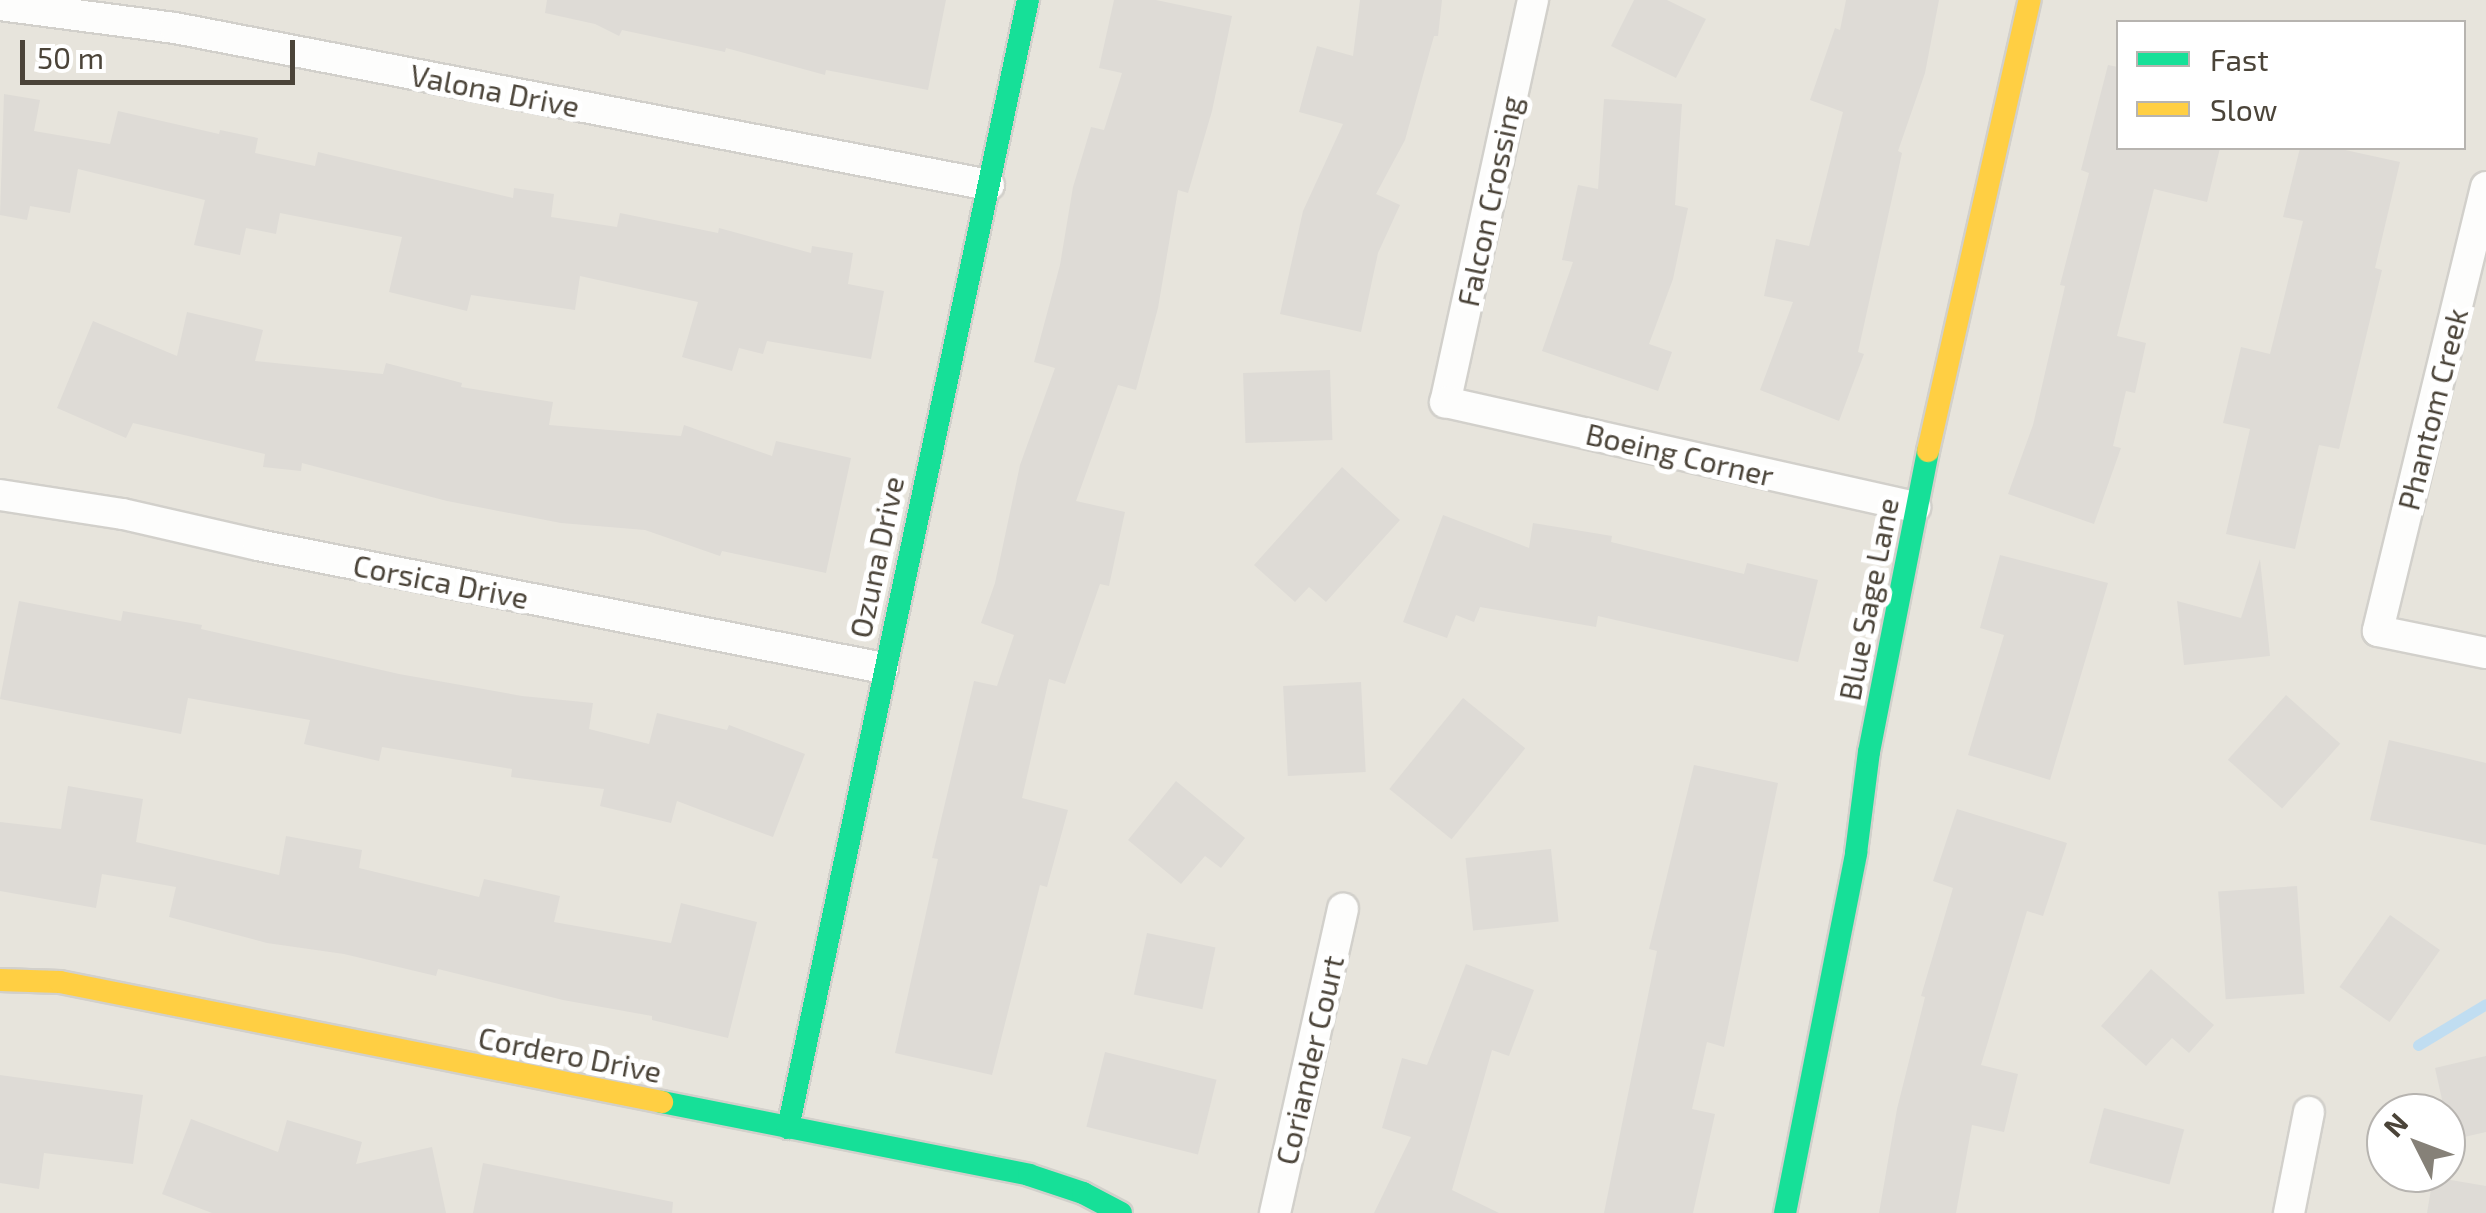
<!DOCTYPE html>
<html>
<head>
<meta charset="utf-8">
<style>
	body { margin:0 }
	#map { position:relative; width:2486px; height:1213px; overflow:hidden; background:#f4f2ee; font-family:"Exo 2",sans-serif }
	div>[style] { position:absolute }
	.residential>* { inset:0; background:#e7e4dc }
	.stream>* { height:11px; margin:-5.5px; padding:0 5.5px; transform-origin:5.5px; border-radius:5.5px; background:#c0ddf1 }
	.building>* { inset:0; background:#dedbd6; transform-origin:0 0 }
	.roads { filter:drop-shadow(2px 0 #d2d0cb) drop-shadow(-2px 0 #d2d0cb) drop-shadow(0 2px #d2d0cb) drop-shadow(0 -2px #d2d0cb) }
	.street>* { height:30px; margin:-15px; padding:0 15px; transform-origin:15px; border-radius:15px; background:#fdfdfc }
	.fast>* { height:22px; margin:-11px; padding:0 11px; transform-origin:11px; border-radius:11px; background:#16e098 }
	.slow>* { height:22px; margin:-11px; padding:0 11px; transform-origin:11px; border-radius:11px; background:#ffcf43 }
	span { translate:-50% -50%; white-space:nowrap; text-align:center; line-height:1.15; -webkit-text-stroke:10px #fff; paint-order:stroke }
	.street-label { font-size:30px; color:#4b4439 }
	.legend { position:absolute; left:2116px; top:20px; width:350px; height:130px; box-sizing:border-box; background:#fff; border:2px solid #b7b4b0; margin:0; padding:12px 18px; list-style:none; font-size:30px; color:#4b4439 }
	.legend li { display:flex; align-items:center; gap:20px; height:50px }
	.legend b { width:50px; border:2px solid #b7b4b0 }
	.north { position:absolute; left:2366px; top:1093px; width:100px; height:100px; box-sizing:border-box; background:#fff; border:2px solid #b7b4b0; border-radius:50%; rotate:312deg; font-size:28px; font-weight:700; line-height:40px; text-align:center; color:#4b4439 }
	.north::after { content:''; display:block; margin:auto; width:35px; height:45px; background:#868178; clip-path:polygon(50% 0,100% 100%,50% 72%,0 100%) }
	.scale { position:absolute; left:20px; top:40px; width:275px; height:45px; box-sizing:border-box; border:5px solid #4b4439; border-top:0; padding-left:12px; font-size:30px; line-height:35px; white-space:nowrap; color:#4b4439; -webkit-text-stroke:8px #fff; paint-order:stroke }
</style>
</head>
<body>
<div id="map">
	<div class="residential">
		<div style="clip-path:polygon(evenodd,0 0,2486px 0,2486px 1213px,0 1213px,0 0,2118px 22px,2464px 22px,2464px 148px,2118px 148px,2118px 22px,0 0,2386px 1113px,2446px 1113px,2446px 1173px,2386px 1173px,2386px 1113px)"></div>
	</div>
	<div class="stream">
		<div style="left:2418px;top:1045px;width:79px;rotate:-31.1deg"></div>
	</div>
	<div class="building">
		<div style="clip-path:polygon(547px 0,946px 0,928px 90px,826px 70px,825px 75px,726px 48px,725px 52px,622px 30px,619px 36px,595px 24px,545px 13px)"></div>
		<div style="clip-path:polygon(1114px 0,1156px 0,1232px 16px,1212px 111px,1188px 193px,1178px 190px,1158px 308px,1136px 390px,1118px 385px,1076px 501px,1125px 512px,1109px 586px,1100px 584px,1065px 684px,1049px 679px,1022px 798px,1068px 810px,1047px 887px,1040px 885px,992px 1075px,895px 1053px,938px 859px,932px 858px,974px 681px,997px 686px,1014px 635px,981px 623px,995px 583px,1020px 465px,1055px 368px,1034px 362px,1060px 265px,1073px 187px,1091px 127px,1104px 130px,1122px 73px,1099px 68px)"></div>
		<div style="clip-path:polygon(1360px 0,1442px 0,1438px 36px,1434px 36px,1405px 140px,1376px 194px,1400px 205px,1378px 253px,1361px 332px,1280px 314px,1303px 211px,1343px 124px,1299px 112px,1317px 46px,1353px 56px)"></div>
		<div style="clip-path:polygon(1634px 0,1667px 0,1706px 19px,1676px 78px,1611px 46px)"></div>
		<div style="clip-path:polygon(1846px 0,1939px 0,1925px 73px,1898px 151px,1902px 153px,1858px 352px,1864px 354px,1839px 421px,1760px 390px,1793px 302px,1764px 296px,1776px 239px,1809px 246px,1843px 112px,1810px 100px,1835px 28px,1840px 30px)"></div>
		<div style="clip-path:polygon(2108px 65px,2118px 67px,2118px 148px,2220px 148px,2207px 202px,2154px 189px,2117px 336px,2146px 343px,2135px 393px,2126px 391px,2113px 446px,2121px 448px,2094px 524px,2008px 494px,2033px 425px,2065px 286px,2060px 285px,2089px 173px,2081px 170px)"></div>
		<div style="clip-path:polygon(4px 94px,40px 100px,34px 131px,110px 144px,118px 111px,219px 134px,220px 130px,258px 138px,255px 153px,315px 166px,318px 152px,513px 198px,514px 188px,554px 194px,551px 217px,617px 227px,620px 213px,718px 233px,719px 228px,811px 253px,812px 246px,853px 253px,848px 284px,884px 291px,871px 359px,767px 341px,763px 354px,739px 348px,732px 371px,682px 357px,698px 302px,580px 276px,575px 310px,471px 295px,467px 311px,389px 292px,402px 237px,280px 213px,276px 234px,246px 228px,240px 255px,194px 245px,205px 200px,78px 169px,70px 213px,30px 206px,27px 220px,0 215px)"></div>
		<div style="clip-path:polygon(1604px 99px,1682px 104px,1675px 205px,1688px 208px,1673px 279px,1649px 344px,1672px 352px,1658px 391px,1542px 351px,1573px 262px,1562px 260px,1578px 185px,1598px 189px)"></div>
		<div style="clip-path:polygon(2300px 148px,2336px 148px,2400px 162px,2375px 268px,2382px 270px,2339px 449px,2319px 445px,2295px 549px,2226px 534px,2250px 429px,2223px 423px,2241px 347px,2270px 354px,2303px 221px,2283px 217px)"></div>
		<div style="clip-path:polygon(187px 312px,263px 330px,255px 361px,383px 374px,386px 363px,462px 383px,461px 387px,553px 402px,549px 425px,681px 436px,684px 425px,772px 456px,776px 441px,851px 458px,826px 573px,722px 551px,720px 556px,645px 530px,561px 523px,447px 501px,302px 463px,301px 471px,263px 467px,265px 454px,133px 423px,126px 438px,57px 408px,93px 321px,177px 356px)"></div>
		<div style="left:1330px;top:370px;width:70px;height:87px;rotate:88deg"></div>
		<div style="clip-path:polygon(1342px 467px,1400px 520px,1326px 602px,1309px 587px,1295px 602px,1254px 565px)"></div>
		<div style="clip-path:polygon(1443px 515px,1529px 548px,1533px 523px,1612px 536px,1611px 542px,1744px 574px,1747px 563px,1818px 580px,1798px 662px,1598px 616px,1596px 627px,1480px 607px,1474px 622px,1456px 615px,1447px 638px,1403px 622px)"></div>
		<div style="clip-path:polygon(2000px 555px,2108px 583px,2050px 780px,1968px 755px,2004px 635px,1980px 628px)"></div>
		<div style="clip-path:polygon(2260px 559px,2270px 656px,2184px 665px,2177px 601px,2241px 618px)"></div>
		<div style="clip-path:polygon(19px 601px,121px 621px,123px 611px,202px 625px,201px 629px,399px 674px,522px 696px,593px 703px,589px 729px,649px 744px,657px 713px,727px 730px,729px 725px,805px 754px,773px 837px,677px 801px,671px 823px,600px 806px,604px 789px,511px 777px,512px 769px,382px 747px,379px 761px,304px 744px,310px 720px,188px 698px,181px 734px,92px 717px,0 699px)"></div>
		<div style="left:1361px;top:682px;width:90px;height:78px;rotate:87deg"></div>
		<div style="left:2286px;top:695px;width:73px;height:87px;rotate:42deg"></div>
		<div style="left:1463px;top:698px;width:80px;height:117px;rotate:39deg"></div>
		<div style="clip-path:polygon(2389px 740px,2486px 763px,2486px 845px,2370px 820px)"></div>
		<div style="clip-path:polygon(1694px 765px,1778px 783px,1724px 1047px,1707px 1042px,1692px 1109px,1715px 1114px,1693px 1213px,1604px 1213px,1657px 951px,1649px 949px)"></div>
		<div style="clip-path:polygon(1176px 781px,1245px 838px,1221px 868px,1205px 856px,1181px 884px,1128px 840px)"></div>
		<div style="clip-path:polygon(68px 786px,143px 799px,136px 842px,279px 875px,286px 836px,362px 850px,359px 868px,479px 897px,484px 879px,560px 896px,554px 922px,671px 943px,681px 903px,757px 922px,728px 1038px,652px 1020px,652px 1016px,563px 1000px,438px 969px,436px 976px,344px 954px,267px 943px,169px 917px,176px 887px,102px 874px,96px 908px,0 891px,0 822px,61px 829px)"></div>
		<div style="clip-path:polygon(1957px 809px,2067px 843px,2043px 916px,2027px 911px,1981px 1065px,2018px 1074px,2004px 1132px,1972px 1125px,1956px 1213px,1879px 1213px,1897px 1109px,1925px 997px,1921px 996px,1953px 888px,1933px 881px)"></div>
		<div style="left:1551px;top:849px;width:73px;height:86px;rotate:84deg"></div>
		<div style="left:2297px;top:886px;width:108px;height:79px;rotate:86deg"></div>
		<div style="left:2390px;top:915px;width:61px;height:88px;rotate:35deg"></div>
		<div style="left:1147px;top:933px;width:70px;height:63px;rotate:12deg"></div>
		<div style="clip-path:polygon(1466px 964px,1534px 990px,1509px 1056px,1492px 1050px,1452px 1190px,1499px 1213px,1374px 1213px,1411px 1137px,1382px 1128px,1402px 1058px,1427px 1065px)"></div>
		<div style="clip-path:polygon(2151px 969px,2214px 1025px,2189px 1053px,2172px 1038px,2146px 1066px,2101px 1026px)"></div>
		<div style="left:1105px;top:1052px;width:115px;height:77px;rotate:14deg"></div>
		<div style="clip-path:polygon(2486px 1056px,2486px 1132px,2451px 1140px,2435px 1068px)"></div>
		<div style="clip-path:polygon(0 1075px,143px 1095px,133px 1164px,44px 1153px,39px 1189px,0 1183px)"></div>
		<div style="left:2104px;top:1108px;width:83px;height:57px;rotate:15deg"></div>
		<div style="clip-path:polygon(191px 1119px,278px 1152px,287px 1120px,362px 1142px,356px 1164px,432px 1147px,446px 1213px,212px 1213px,162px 1194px)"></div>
		<div style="clip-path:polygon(483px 1163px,673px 1202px,672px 1213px,473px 1213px)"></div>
		<div style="clip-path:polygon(2433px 1177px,2486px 1186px,2486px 1213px,2427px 1213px)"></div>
	</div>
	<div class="roads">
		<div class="street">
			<div style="left:1533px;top:0;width:412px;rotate:102.3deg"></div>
			<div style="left:1445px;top:402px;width:482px;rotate:12.6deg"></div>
			<div style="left:0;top:5px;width:177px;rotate:7.5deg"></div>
			<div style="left:175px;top:28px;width:829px;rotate:10.92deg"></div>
			<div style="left:2486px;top:187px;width:457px;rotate:103.7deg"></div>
			<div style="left:2378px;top:631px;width:110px;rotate:11.5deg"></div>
			<div style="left:0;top:495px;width:124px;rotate:8.8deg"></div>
			<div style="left:123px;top:514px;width:139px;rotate:12.9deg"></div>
			<div style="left:258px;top:545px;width:637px;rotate:11.13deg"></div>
			<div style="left:1275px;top:1213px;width:312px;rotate:-77.4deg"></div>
			<div style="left:2289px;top:1213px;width:103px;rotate:-78.8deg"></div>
		</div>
		<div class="fast">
			<div style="left:662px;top:1102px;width:374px;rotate:11.2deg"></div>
			<div style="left:1029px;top:1175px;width:57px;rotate:18.4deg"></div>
			<div style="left:1083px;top:1193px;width:43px;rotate:27.8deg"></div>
			<div style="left:788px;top:1128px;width:1153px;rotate:-77.99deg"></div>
			<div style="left:1785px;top:1213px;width:367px;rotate:-78.8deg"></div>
			<div style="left:1856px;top:853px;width:102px;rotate:-82.7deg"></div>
			<div style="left:1869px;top:752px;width:307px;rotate:-78.9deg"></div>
		</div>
		<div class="slow">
			<div style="left:1928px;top:451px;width:462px;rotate:-77.3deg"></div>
			<div style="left:0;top:980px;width:60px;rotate:1.9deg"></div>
			<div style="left:60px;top:982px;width:614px;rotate:11.27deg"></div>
		</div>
	</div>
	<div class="street-label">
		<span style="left:495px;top:90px;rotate:11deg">Valona Drive</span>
		<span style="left:1489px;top:201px;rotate:-78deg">Falcon Crossing</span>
		<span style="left:2432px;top:409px;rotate:-76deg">Phantom Creek</span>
		<span style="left:1680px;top:454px;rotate:13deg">Boeing Corner</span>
		<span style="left:876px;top:557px;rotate:-78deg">Ozuna Drive</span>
		<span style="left:441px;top:581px;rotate:11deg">Corsica Drive</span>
		<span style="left:1868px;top:599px;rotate:-79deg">Blue Sage Lane</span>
		<span style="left:570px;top:1054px;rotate:11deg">Cordero Drive</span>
		<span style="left:1309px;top:1060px;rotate:-77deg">Coriander Court</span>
	</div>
	<ul class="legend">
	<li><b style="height:12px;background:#16e098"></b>Fast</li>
	<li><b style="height:12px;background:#ffcf43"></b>Slow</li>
	</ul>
	<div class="north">N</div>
	<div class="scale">50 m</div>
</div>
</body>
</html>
